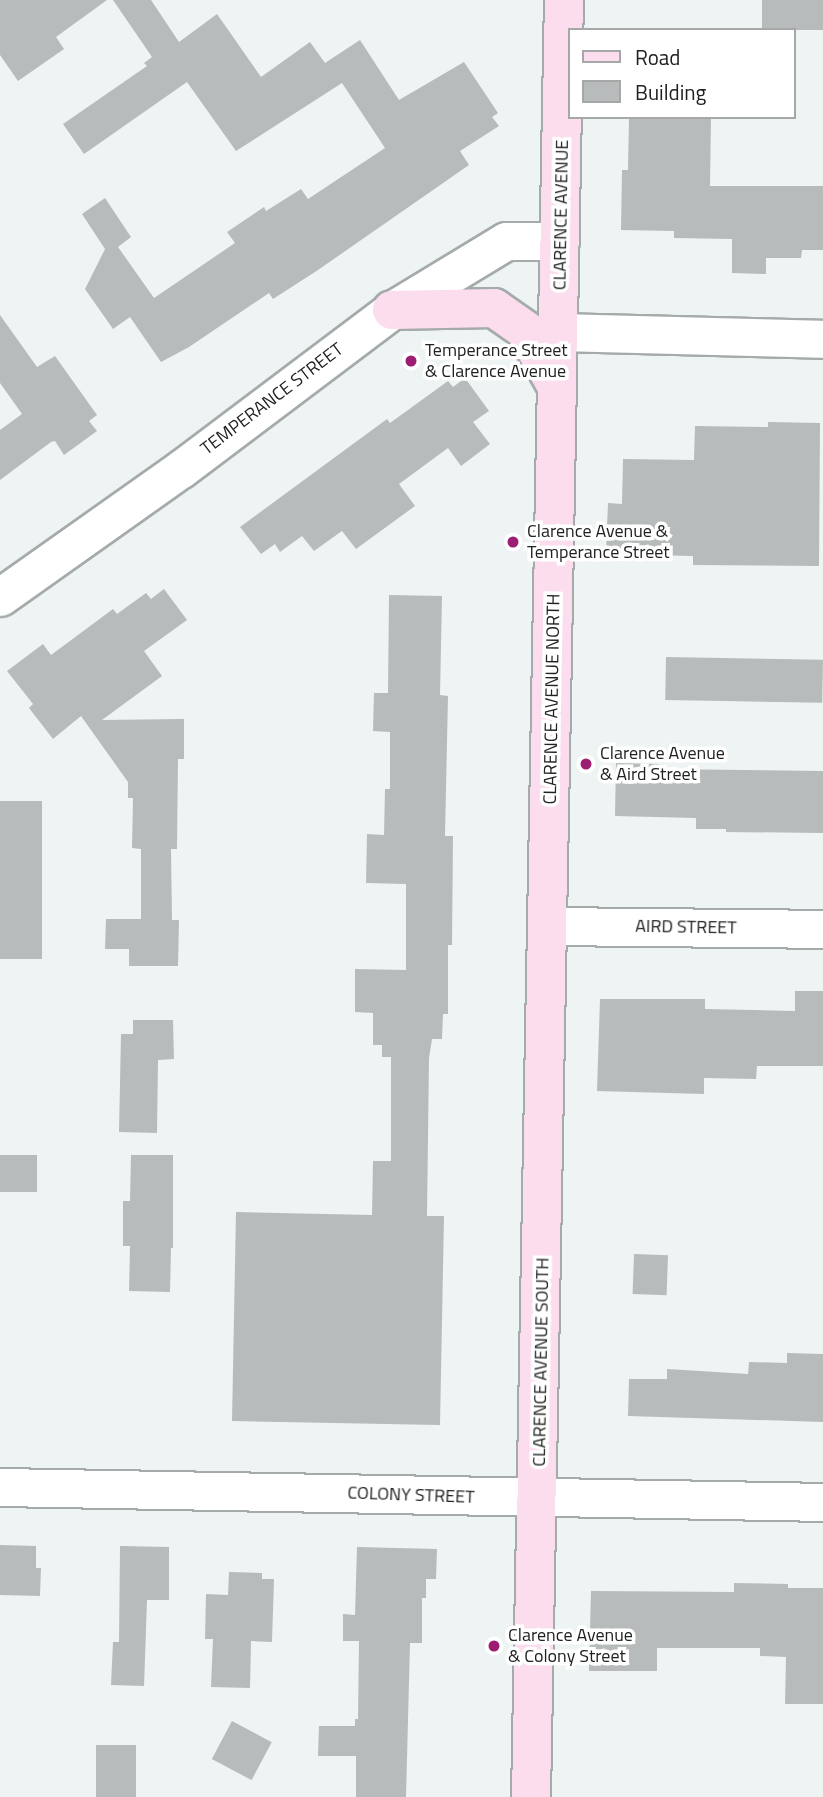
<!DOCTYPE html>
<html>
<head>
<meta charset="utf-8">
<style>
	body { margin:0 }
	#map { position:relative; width:823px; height:1797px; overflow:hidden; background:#eef3f4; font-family:"Titillium Web",sans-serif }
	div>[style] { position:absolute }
	.building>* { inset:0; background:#b7bbbc; transform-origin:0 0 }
	.roads { filter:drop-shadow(2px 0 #a5aaaa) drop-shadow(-2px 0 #a5aaaa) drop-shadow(0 2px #a5aaaa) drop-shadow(0 -2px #a5aaaa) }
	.minor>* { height:37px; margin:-18.5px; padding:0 18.5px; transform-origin:18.5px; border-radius:18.5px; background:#fff }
	.secondary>* { height:38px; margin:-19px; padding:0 19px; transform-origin:19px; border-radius:19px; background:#fbddee }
	.dots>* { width:19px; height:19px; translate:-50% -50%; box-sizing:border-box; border:4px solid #fff; border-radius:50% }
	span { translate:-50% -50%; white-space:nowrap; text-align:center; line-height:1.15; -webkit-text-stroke:7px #fff; paint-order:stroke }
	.street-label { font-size:18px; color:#202222 }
	.poi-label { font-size:18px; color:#202222 }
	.left { translate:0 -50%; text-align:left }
	.legend { position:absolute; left:568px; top:28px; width:228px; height:91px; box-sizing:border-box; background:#fff; border:2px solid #a6a7a7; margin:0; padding:9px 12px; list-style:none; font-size:21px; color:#202222 }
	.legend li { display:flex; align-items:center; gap:14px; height:35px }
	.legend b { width:35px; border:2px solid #a6a7a7 }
</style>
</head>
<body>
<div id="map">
	<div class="building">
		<div style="clip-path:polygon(0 0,107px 0,56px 37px,64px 49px,18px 81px,0 55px)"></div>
		<div style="clip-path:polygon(113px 0,151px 0,179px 42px,217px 14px,261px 77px,310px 42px,325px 63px,360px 40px,399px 100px,464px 62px,498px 113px,492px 117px,499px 126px,460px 151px,469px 165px,318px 270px,273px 299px,269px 293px,189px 347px,161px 362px,130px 317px,113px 329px,85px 289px,105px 249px,82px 214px,105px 198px,131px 237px,118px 247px,154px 298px,235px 243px,227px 232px,264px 207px,266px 211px,301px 189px,308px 199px,385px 148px,342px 83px,236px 151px,187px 82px,84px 154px,63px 124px,147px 66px,144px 63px,152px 57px)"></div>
		<div style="left:762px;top:0;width:61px;height:30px"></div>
		<div style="clip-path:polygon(629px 117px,711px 117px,710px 186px,823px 186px,823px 250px,802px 250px,801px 258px,766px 258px,766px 274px,732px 273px,732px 239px,674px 238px,674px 231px,621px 230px,622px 170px,628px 170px)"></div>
		<div style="clip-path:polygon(0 315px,37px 367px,55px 356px,97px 415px,89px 421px,97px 431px,64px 455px,55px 441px,51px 442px,0 480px,0 430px,22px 414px,0 383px)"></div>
		<div style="clip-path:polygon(465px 378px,489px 411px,473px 422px,490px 444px,461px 466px,448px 448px,399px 484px,415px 506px,356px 549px,342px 531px,314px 551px,302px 536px,280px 552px,275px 544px,261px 554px,240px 527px,387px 419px,390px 423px,448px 381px,453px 387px)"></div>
		<div style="clip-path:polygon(768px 422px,820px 423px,819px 566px,693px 565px,693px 556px,606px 554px,608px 503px,622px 504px,623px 459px,694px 460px,695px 426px,768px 427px)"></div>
		<div style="clip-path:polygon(164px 589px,187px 620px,144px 651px,162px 676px,102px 720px,184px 719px,184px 759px,178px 759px,177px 849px,171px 849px,172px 920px,179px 920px,178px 966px,129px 966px,129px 949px,105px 949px,106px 919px,141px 919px,141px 849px,132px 848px,133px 798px,128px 798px,128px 782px,81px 716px,53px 739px,29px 708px,33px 704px,7px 671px,43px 644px,51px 655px,113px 609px,117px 614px,146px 593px,151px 599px)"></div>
		<div style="clip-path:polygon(389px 595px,442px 596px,440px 695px,448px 696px,445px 836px,453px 836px,452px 945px,448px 945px,448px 1014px,443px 1014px,442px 1039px,432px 1039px,429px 1058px,427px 1216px,444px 1216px,440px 1425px,232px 1421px,236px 1212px,372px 1215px,373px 1161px,391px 1161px,391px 1057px,382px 1057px,382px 1045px,373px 1045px,373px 1013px,355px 1012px,355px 969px,406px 970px,406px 884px,366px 883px,367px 834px,384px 835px,385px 789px,390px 789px,390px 732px,373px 731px,374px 693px,388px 693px)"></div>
		<div style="left:666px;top:657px;width:157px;height:43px;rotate:1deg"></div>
		<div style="clip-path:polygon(616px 763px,659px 764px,659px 769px,823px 771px,823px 833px,726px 832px,726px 829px,696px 829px,696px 818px,615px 816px)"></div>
		<div style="left:0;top:801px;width:42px;height:158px"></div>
		<div style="clip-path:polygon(795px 991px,823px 991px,823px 1066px,757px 1066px,756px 1079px,704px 1078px,704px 1094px,597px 1091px,600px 999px,705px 999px,705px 1009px,795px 1011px)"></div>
		<div style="clip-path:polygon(133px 1020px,173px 1020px,174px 1059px,158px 1060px,157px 1133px,119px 1132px,121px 1034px,133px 1034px)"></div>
		<div style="left:37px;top:1155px;width:37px;height:37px;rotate:90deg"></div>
		<div style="clip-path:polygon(131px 1155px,173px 1155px,173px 1248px,171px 1248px,170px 1292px,129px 1291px,130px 1246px,123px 1246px,123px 1201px,130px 1201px)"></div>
		<div style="left:634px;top:1254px;width:34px;height:40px;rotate:2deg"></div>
		<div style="clip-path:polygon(787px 1353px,823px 1354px,823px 1422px,628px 1416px,629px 1379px,667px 1379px,667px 1369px,748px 1374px,749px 1362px,787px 1363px)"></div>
		<div style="clip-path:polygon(0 1545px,36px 1546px,36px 1568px,41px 1568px,40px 1596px,0 1595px)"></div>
		<div style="clip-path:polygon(120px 1546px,169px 1547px,169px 1600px,147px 1600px,144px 1686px,111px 1685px,113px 1642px,119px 1642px)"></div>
		<div style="clip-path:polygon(357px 1547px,437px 1549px,436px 1579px,426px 1579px,426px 1598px,422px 1598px,422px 1643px,410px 1643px,406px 1797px,356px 1797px,356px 1756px,318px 1756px,319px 1726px,355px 1726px,355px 1719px,358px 1719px,359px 1641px,343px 1641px,343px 1614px,355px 1615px)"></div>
		<div style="clip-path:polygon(229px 1572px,262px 1573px,262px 1579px,274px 1579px,272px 1642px,251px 1641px,250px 1688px,211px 1687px,213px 1639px,205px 1639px,206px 1594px,228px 1595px)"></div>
		<div style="clip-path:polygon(734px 1583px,788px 1584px,788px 1588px,823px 1588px,823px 1704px,785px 1704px,786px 1657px,760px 1656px,760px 1648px,657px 1648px,657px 1671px,589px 1671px,591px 1591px,734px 1592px)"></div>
		<div style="left:232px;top:1721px;width:45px;height:43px;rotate:28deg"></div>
		<div style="left:96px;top:1745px;width:40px;height:52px"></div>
	</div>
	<div class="roads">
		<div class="minor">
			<div style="left:558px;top:332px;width:265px;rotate:1.5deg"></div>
			<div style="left:0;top:597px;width:222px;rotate:-35.3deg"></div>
			<div style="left:181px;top:469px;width:264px;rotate:-37deg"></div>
			<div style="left:392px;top:310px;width:133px;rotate:-31.2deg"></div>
			<div style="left:506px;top:241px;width:54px"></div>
			<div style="left:548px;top:926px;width:275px;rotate:0.6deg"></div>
			<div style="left:0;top:1487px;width:823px;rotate:1.04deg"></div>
		</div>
		<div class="secondary">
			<div style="left:392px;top:310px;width:102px;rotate:-1.1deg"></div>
			<div style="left:494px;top:308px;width:38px;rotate:35deg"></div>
			<div style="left:525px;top:330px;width:63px;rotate:60.6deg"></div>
			<div style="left:531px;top:1797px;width:1797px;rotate:-88.95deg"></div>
		</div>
	</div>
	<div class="dots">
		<div style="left:411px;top:361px;background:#9c1e72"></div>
		<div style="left:513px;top:542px;background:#9c1e72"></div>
		<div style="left:586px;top:764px;background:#9c1e72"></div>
		<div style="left:494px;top:1646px;background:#9c1e72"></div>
	</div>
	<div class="street-label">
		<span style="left:561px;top:215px;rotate:-89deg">CLARENCE AVENUE</span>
		<span style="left:272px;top:399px;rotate:-37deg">TEMPERANCE STREET</span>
		<span style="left:552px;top:699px;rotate:-89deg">CLARENCE AVENUE NORTH</span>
		<span style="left:686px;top:927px;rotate:1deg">AIRD STREET</span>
		<span style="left:541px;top:1362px;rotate:-89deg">CLARENCE AVENUE SOUTH</span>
		<span style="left:411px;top:1495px;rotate:2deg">COLONY STREET</span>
	</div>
	<div class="poi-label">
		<span class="left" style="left:425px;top:361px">Temperance Street<br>&amp; Clarence Avenue</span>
		<span class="left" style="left:527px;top:542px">Clarence Avenue &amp;<br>Temperance Street</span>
		<span class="left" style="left:600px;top:764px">Clarence Avenue<br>&amp; Aird Street</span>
		<span class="left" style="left:508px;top:1646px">Clarence Avenue<br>&amp; Colony Street</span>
	</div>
	<ul class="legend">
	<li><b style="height:9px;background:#fbddee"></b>Road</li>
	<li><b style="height:19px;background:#b7bbbc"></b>Building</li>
	</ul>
</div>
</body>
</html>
